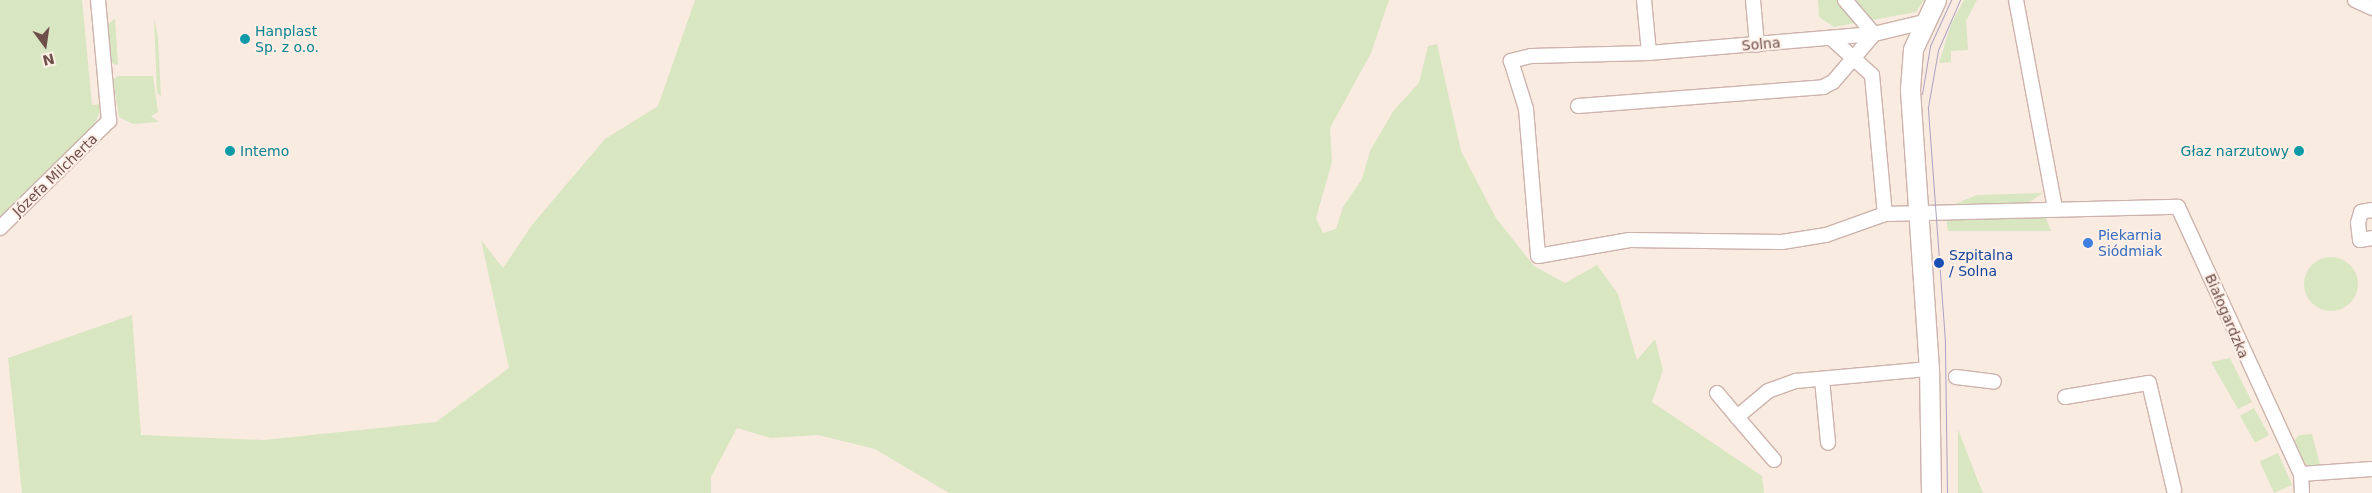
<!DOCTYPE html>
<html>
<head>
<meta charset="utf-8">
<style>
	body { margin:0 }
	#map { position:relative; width:2372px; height:493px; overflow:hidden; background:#faebe1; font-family:"DejaVu Sans",sans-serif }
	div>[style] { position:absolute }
	.green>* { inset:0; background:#d8e6c1; transform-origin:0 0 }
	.round { border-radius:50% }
	.roads { filter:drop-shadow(1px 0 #ccb3ac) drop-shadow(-1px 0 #ccb3ac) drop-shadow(0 1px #ccb3ac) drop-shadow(0 -1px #ccb3ac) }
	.street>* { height:14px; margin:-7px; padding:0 7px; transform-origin:7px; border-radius:7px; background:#fff }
	.secondary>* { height:19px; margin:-9.5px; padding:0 9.5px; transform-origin:9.5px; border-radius:9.5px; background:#fff }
	.tram>* { height:1px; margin:-0.5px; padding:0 0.5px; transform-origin:0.5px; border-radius:0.5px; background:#aca1c1 }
	.dots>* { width:14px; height:14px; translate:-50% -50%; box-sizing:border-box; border:2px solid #fdefe6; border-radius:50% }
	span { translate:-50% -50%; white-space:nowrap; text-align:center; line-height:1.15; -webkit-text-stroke:4px #fdefe6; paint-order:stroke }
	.culture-label { font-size:14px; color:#0d838f }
	.left { translate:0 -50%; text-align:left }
	.right { translate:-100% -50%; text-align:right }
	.street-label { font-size:14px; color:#6f4f4a }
	.shop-label { font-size:14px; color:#366cbe }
	.transit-label { font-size:14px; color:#164399 }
	.north { position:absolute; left:20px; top:20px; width:50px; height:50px; -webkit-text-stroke:4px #fdefe6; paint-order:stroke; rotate:166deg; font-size:14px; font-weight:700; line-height:20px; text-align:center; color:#6f4f4a }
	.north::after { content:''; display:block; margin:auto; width:18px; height:22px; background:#6f4f4a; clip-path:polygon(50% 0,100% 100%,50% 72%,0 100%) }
</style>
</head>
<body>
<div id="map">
	<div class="green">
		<div style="clip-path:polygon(0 0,82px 0,92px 105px,99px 104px,92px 0,101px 109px,92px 130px,0 220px)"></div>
		<div style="clip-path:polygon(695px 0,1389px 0,1371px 53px,1330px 128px,1332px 162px,1316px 218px,1323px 233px,1336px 229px,1343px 207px,1362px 179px,1370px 151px,1394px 110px,1419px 83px,1428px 46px,1437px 44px,1461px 151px,1496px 218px,1534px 266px,1565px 283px,1597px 265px,1618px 294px,1637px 360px,1655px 339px,1663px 370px,1652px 402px,1762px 476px,1764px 493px,949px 493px,875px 449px,818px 435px,771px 438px,737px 428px,711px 477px,711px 493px,22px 493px,8px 358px,132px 315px,141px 435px,264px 440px,436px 422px,509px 368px,481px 240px,503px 268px,532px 225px,605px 139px,658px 106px)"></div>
		<div style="clip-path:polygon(1818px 0,1924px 0,1916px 12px,1834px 27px,1819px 17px)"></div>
		<div style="clip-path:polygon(1964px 0,1977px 0,1966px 21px,1968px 50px,1951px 51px,1951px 62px,1939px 63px,1951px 24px)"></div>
		<div style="clip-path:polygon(115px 18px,118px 64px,116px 65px,112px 63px,108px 25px)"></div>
		<div style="clip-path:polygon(154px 18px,158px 37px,161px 97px,157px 92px)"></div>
		<div style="clip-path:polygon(118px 76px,153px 76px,158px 112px,151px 116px,159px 122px,133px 124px,119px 117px,113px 80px)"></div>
		<div style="clip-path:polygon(2043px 193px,2028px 203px,1955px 204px,1977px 195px)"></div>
		<div style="clip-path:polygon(2045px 215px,2051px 231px,1948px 231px,1946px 217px)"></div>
		<div class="round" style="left:2304px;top:257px;width:54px;height:54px"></div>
		<div style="clip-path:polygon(2230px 358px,2252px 402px,2238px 409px,2211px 362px)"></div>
		<div style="left:2254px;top:408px;width:31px;height:16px;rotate:61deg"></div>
		<div style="clip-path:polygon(1958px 429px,1978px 481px,1983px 493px,1958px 493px)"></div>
		<div style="clip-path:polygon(2312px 434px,2320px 465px,2306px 465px,2292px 443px,2299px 435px)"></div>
		<div style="left:2278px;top:453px;width:35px;height:20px;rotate:66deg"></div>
	</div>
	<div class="roads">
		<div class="street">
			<div style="left:1644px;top:0;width:53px;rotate:84.6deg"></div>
			<div style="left:1753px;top:0;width:45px;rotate:84.9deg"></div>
			<div style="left:2016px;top:0;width:213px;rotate:79.4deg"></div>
			<div style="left:2355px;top:0;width:19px;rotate:25deg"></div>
			<div style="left:1924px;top:22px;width:51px;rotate:166.5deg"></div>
			<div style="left:1874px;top:34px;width:226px;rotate:175.2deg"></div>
			<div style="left:1649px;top:53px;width:118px;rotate:178.5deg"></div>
			<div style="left:1531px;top:56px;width:21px;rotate:166deg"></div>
			<div style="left:1511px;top:61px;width:50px;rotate:72.6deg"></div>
			<div style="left:1526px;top:109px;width:147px;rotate:85.3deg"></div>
			<div style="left:1538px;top:256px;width:93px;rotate:-9.9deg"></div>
			<div style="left:1630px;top:240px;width:152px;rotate:0.8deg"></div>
			<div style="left:1782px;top:242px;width:45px;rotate:-9deg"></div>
			<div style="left:1826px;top:235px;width:63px;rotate:-19.6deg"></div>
			<div style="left:1885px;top:214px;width:293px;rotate:-1.4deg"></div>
			<div style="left:2178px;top:207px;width:294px;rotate:65.3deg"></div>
			<div style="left:2301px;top:474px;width:19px;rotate:87deg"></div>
			<div style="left:1831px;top:38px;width:55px;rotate:42.1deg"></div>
			<div style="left:1872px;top:75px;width:140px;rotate:84.7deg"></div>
			<div style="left:1578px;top:106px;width:246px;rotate:-4.4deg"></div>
			<div style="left:1823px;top:87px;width:11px;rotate:-27deg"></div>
			<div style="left:1833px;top:82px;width:63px;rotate:-49.5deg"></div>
			<div style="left:1874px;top:34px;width:45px;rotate:-130.5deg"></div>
			<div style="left:2372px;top:210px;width:11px;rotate:170deg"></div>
			<div style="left:2361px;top:212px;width:11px;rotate:105deg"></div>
			<div style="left:2358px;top:223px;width:17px;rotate:83deg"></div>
			<div style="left:2360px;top:240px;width:12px;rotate:-9deg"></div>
			<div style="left:0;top:228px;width:153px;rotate:-44.5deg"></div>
			<div style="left:109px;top:121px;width:121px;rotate:-95.2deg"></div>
			<div style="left:1956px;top:377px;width:38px;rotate:7deg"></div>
			<div style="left:1822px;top:379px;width:64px;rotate:84.6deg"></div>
			<div style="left:1717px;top:393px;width:31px;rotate:50deg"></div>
			<div style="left:2065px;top:397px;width:85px;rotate:-9.5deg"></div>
			<div style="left:2149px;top:383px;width:110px;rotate:76.8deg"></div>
			<div style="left:1774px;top:460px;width:57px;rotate:-130.7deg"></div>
			<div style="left:1737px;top:417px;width:40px;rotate:-40deg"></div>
			<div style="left:1768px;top:391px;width:30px;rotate:-20deg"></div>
			<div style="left:1796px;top:381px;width:134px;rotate:-5.2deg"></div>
			<div style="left:2301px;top:474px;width:71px;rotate:-4deg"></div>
		</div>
		<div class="secondary">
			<div style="left:1931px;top:493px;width:124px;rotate:-90.9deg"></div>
			<div style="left:1929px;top:369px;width:281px;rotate:-93.9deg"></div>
			<div style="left:1910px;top:89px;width:40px;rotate:-85.7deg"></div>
			<div style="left:1913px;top:49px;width:54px;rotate:-64.9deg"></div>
		</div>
	</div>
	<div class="tram">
		<div style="left:1922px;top:94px;width:49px;rotate:-80.5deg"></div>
		<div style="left:1930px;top:46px;width:51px;rotate:-65.5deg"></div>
		<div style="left:1947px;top:493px;width:152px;rotate:-90.8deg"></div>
		<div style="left:1945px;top:341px;width:235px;rotate:-94.2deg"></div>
		<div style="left:1928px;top:107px;width:58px;rotate:-80deg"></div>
		<div style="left:1938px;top:50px;width:55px;rotate:-66.3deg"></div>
	</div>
	<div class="dots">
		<div style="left:245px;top:39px;background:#0f9aa8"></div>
		<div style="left:230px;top:151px;background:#0f9aa8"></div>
		<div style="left:2299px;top:151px;background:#0f9aa8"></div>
		<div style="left:2088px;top:243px;background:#3f7fe0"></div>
		<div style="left:1939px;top:263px;background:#1a4fb4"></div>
	</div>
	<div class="culture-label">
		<span class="left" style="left:255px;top:39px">Hanplast<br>Sp. z o.o.</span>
		<span class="left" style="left:240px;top:151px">Intemo</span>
		<span class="right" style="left:2289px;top:151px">Głaz narzutowy</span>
	</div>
	<div class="street-label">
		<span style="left:1761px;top:44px;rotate:-5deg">Solna</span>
		<span style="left:55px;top:175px;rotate:-44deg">Józefa Milcherta</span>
		<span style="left:2227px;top:316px;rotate:67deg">Białogardzka</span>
	</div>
	<div class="shop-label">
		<span class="left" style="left:2098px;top:243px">Piekarnia<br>Siódmiak</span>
	</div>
	<div class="transit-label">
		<span class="left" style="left:1949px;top:263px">Szpitalna<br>/ Solna</span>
	</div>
	<div class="north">N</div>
</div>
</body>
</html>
